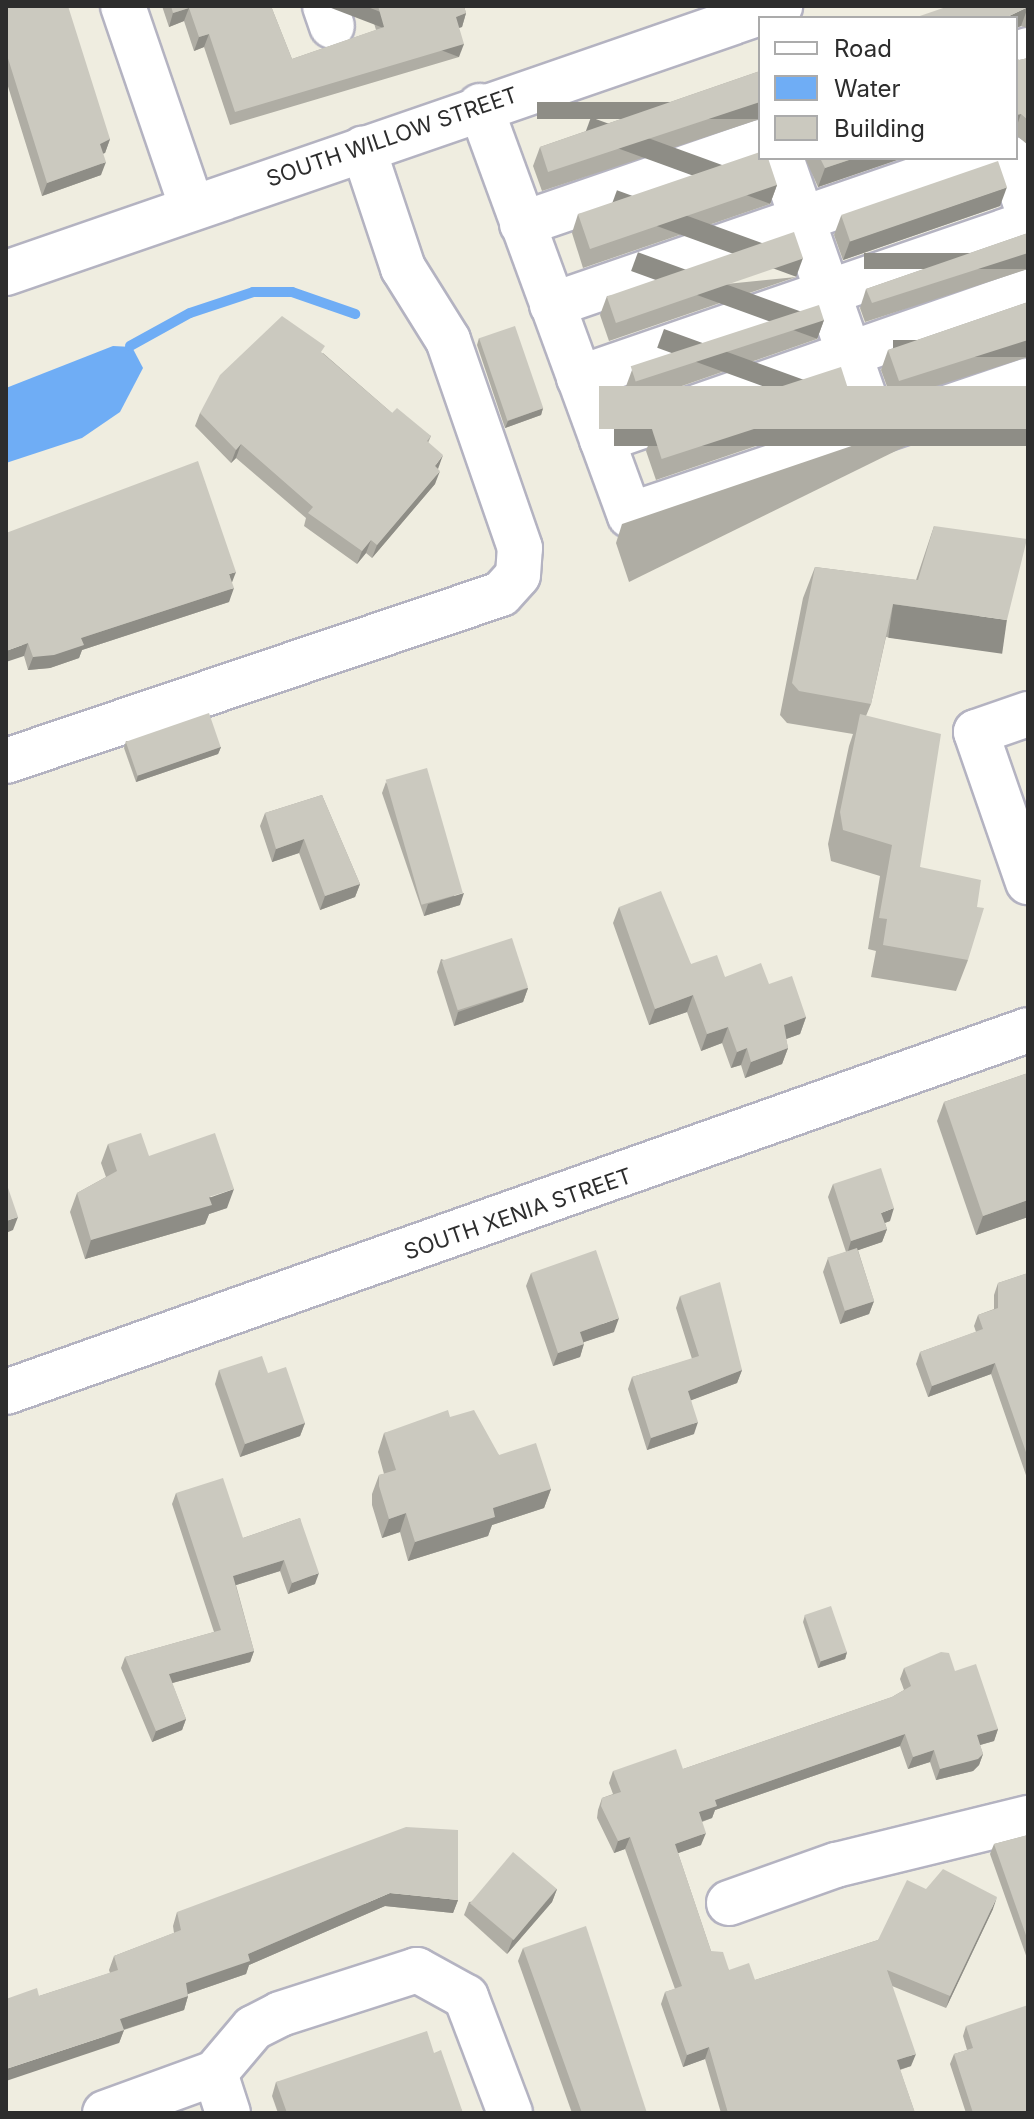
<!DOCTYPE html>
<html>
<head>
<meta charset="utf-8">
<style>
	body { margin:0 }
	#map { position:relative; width:1034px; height:2119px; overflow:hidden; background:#efede0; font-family:Inter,sans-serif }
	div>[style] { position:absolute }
	.water>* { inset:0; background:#6fadf5 }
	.stream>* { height:10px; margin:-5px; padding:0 5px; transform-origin:5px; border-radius:5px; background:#6fadf5 }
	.roads { filter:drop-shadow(2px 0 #b4b3c1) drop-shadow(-2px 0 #b4b3c1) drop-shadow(0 2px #b4b3c1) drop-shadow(0 -2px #b4b3c1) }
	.minor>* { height:44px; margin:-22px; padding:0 22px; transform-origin:22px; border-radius:22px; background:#fff }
	.wall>* { inset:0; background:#afada4 }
	.shaded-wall>* { inset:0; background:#8e8d86; transform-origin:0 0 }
	.building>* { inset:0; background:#cbc9bf; transform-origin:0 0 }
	span { translate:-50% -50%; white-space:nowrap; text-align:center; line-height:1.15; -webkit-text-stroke:6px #fff; paint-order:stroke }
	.street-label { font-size:22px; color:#2d2d2d }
	.frame { position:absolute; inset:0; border:8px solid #2d2d2d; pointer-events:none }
	.legend { position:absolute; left:758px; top:16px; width:260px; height:144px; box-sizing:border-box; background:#fff; border:2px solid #ababab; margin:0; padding:10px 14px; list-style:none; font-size:24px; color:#2d2d2d }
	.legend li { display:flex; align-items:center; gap:16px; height:40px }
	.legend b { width:40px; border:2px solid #ababab }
</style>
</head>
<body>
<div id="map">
	<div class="water">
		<div style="clip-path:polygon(113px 346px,132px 347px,143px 368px,120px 412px,82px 438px,6px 463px,6px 388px)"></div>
	</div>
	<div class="stream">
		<div style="left:130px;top:346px;width:68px;rotate:-28.8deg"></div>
		<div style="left:190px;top:313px;width:66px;rotate:-18.4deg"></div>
		<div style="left:253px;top:292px;width:39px"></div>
		<div style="left:292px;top:292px;width:67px;rotate:19.2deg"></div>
	</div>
	<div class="roads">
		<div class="minor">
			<div style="left:123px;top:6px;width:213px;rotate:71.1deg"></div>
			<div style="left:325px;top:6px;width:21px;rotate:71deg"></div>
			<div style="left:1016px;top:54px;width:13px;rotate:-18deg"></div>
			<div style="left:480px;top:106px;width:436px;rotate:69.9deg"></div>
			<div style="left:630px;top:515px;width:420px;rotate:-18.7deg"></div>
			<div style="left:781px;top:158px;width:289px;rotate:70.8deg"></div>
			<div style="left:1010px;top:158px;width:56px;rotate:71.2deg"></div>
			<div style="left:522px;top:224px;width:252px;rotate:-19deg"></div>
			<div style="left:6px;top:273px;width:819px;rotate:-19.03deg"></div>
			<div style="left:552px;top:305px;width:453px;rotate:-19deg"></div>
			<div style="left:579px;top:378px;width:475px;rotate:-19deg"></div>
			<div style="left:602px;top:440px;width:451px;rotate:-19.2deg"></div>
			<div style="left:1028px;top:714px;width:55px;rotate:160.9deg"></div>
			<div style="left:976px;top:732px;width:159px;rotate:70.9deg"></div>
			<div style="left:6px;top:761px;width:522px;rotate:-18.64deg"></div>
			<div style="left:501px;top:594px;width:25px;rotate:-48deg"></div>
			<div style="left:518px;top:575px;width:27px;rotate:-86deg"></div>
			<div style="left:520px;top:548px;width:220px;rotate:-109.1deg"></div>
			<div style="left:448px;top:340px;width:85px;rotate:-122deg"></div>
			<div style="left:403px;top:268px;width:126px;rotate:-108.4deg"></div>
			<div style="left:6px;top:1392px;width:1084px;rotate:-19.5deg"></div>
			<div style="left:729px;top:1903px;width:114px;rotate:-19.6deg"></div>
			<div style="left:836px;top:1865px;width:198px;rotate:-13.8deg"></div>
			<div style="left:215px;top:2073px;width:42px;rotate:72deg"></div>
			<div style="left:105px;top:2113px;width:117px;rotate:-20deg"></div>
			<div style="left:215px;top:2073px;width:59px;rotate:-49.8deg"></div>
			<div style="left:253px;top:2028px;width:30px;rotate:-27deg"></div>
			<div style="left:280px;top:2014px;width:144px;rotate:-17.8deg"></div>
			<div style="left:417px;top:1970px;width:56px;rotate:28.9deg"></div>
			<div style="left:466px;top:1997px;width:124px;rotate:69.2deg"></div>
		</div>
	</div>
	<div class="wall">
		<div style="clip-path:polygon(6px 6px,110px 139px,105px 153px,103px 153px,101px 175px,42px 196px,6px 80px)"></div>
		<div style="clip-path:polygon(162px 6px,271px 6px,292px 59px,376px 30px,369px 6px,464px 6px,466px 13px,462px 27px,459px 28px,459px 57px,230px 125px,204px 47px,194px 51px,184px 21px,169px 27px)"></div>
		<div style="clip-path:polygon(1028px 6px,1028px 28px,1021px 26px,1016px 28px,1016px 18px)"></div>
		<div style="clip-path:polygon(1016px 58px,1019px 60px,1028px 58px,1028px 145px,1016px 135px)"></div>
		<div style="clip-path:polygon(760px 71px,760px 119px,542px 191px,533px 166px,540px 147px)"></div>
		<div style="clip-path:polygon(805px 158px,903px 158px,818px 187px)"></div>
		<div style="clip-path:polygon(777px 185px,770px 204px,583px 268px,572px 233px,578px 214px)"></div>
		<div style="clip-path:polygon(1000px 206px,843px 260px,834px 235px,841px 216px)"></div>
		<div style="clip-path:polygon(1028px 233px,1028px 269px,865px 322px,860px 308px,866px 289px)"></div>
		<div style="clip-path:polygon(796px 277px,609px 341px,600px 315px,607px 296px)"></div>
		<div style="clip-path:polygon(1028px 302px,1028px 357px,892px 400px,881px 370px,888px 350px)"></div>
		<div style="clip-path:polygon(824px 320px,817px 339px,630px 404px,625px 389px,632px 370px)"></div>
		<div style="clip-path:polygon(479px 338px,543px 408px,541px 415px,505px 428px,477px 345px)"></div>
		<div style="clip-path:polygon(323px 353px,392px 413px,431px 436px,428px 443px,438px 469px,435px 484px,372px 558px,366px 553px,357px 564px,304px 526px,306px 518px,236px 458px,231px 463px,195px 426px,200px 413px)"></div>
		<div style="clip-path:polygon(1028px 386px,629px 582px,616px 543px,622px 524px)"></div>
		<div style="clip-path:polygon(844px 416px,656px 480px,646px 451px,653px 432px)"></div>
		<div style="clip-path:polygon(934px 526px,995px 652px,886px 637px,871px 704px,866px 716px,920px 867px,968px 960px,956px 991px,871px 977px,876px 951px,868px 949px,880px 876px,831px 861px,828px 844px,849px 746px,853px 734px,787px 723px,780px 715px,803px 598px,815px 567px,916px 580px)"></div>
		<div style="clip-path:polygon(6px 533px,232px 583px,229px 602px,82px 650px,79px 658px,50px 668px,28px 670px,24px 656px)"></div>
		<div style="clip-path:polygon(126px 741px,221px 747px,218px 754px,136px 782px,124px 748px)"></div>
		<div style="clip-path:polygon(386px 782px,460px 905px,424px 916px,382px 793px)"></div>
		<div style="clip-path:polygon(322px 795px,360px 884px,355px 897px,320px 910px,299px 853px,272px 862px,260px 826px,265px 813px)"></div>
		<div style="clip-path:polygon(619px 907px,691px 964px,725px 977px,769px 984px,806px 1017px,800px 1034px,786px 1039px,788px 1048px,782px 1064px,745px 1078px,741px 1065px,731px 1068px,722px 1043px,701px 1051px,687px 1012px,649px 1025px,613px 923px)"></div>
		<div style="clip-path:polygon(441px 959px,528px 988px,523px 1002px,454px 1026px,437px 972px)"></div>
		<div style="clip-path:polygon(1028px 1073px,1028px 1217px,976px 1235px,937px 1121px,944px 1102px)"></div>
		<div style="clip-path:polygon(108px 1144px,149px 1156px,227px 1208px,209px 1214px,205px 1224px,85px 1259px,70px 1212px,77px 1193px,106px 1177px,101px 1163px)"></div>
		<div style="clip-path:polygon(833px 1184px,890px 1221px,885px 1223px,887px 1229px,882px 1242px,858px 1250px,874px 1301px,869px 1314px,840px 1324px,823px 1272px,828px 1258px,846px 1252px,828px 1197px)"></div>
		<div style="clip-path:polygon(531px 1273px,614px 1332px,584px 1342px,580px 1357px,553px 1366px,526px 1286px)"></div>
		<div style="clip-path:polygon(1028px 1273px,1028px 1481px,991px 1374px,928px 1397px,916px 1364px,920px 1352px,976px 1332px,974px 1326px,978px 1315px,994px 1309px,994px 1295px,998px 1283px)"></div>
		<div style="clip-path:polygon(680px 1296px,742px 1370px,737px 1383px,691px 1400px,694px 1434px,647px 1450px,628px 1389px,632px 1377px,692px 1359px,676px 1308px)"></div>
		<div style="clip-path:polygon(219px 1370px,268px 1373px,305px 1423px,300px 1436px,240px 1457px,215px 1384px)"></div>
		<div style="clip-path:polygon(450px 1417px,499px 1455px,551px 1489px,544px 1508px,492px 1525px,488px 1536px,408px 1561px,400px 1532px,382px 1538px,372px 1505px,372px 1494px,379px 1475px,384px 1474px,378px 1452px,384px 1433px)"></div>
		<div style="clip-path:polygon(176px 1493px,243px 1538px,300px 1518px,315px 1584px,288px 1594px,280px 1571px,236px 1585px,254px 1651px,250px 1662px,172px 1683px,186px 1719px,182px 1730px,152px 1742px,121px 1668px,125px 1657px,214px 1632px,172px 1504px)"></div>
		<div style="clip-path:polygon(805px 1615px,847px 1652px,845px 1659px,818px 1668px,803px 1622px)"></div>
		<div style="clip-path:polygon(904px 1668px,955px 1671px,998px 1729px,994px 1741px,980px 1745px,983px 1754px,979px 1765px,973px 1771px,936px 1780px,930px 1762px,908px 1769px,900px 1746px,715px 1810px,712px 1818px,702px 1822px,701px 1845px,678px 1853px,711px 1951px,729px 1970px,755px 1980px,878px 1940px,926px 1889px,993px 1909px,946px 2008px,892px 1986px,911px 2066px,900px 2070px,915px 2113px,721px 2113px,705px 2059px,683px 2067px,661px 2004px,665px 1992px,675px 1989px,625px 1849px,614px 1853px,597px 1818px,598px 1810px,602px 1798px,613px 1794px,609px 1783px,613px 1771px,683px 1769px,892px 1697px,904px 1690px,900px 1679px)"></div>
		<div style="clip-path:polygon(1028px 1835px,1028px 1961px,990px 1854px,994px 1844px)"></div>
		<div style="clip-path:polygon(557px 1889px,552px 1902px,507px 1954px,464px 1915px,469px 1902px)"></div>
		<div style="clip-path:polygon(458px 1900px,453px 1913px,385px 1906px,249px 1965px,246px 1974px,188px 1994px,188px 1996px,184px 2010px,124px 2030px,119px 2043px,39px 1996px,110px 1973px,109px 1970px,114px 1956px,174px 1933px,173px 1926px,177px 1912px)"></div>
		<div style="clip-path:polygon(523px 1948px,647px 2113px,572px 2113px,518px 1961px)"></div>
		<div style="clip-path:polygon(966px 2026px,1028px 2113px,966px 2113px,950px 2064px,954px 2054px,967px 2050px,963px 2036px)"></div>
		<div style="clip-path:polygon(434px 2053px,463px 2113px,278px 2113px,272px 2096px,276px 2082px)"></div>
	</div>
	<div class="shaded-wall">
		<div style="clip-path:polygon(1028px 7px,1021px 26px,1016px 28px,1016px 18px,1005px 18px)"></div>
		<div style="clip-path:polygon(189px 8px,184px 21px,169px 27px,173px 13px)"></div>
		<div style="clip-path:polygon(466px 13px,462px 27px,451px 30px,456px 17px)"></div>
		<div style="clip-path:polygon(209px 34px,204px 47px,194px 51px,199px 37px)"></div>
		<div style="left:464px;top:44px;width:14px;height:239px;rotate:111deg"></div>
		<div style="left:760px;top:102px;width:17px;height:223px;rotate:90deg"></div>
		<div style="clip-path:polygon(1021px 114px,1016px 128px,1016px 115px)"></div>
		<div style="clip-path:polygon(110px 139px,105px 153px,95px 157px,100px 144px)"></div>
		<div style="clip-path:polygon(855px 158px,903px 158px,818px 187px,825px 168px)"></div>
		<div style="clip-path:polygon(106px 162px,101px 175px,42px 196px,47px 183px)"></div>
		<div style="left:777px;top:185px;width:20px;height:198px;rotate:110deg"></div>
		<div style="clip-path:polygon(1007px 187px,1000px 206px,843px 260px,850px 241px)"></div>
		<div style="left:1028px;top:253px;width:16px;height:164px;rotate:90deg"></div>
		<div style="left:803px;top:258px;width:20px;height:198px;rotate:110deg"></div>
		<div style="left:824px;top:320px;width:20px;height:198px;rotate:110deg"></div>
		<div style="left:1028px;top:340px;width:17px;height:135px;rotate:90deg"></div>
		<div style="left:851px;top:397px;width:20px;height:199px;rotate:110deg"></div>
		<div style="clip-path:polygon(543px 408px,541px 415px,505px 428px,508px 421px)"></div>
		<div style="left:1028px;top:429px;width:17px;height:414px;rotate:90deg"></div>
		<div style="clip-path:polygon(241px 444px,236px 458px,231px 463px,236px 450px)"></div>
		<div style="clip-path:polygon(443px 455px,438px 469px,435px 466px)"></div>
		<div style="clip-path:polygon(440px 471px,435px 484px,372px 558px,377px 545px)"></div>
		<div style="clip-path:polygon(371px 540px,366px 553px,357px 564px,362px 551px)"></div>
		<div style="clip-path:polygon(236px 572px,231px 585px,229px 574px)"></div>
		<div style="clip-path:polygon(234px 588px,229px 602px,82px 650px,79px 658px,50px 668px,28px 670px,33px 657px,81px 638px)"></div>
		<div style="left:893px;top:604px;width:115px;height:34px;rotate:8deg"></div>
		<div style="clip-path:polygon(28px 643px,24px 656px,6px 662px,6px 651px)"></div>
		<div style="clip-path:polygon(221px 747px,218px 754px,136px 782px,138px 775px)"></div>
		<div style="clip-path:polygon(304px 839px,299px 853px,272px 862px,276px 849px)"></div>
		<div style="clip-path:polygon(360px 884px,355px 897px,320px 910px,325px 896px)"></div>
		<div style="clip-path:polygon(464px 893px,460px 905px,424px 916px,428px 904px)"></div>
		<div style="clip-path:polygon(528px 988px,523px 1002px,454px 1026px,458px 1012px)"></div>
		<div style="clip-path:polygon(693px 995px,687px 1012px,649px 1025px,655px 1009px)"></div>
		<div style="clip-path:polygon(806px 1017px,800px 1034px,778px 1042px,784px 1025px)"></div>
		<div style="clip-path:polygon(728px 1027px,722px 1043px,701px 1051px,707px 1034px)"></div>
		<div style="clip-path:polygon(747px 1048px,741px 1065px,731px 1068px,737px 1052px)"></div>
		<div style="clip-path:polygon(788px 1048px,782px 1064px,745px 1078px,751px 1062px)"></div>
		<div style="clip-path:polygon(234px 1189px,227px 1208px,209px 1214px,205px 1224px,85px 1259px,91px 1240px)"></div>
		<div style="clip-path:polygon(1028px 1200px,1028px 1217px,976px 1235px,983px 1216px)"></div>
		<div style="clip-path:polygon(894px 1208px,890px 1221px,876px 1226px,881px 1213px)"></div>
		<div style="clip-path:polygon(18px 1217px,13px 1230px,6px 1233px,6px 1221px)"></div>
		<div style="clip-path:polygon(887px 1229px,882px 1242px,847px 1254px,851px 1241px)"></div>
		<div style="clip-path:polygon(874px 1301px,869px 1314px,840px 1324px,845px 1311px)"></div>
		<div style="clip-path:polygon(619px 1318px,614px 1332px,575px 1345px,580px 1332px)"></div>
		<div style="clip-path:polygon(584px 1344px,580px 1357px,553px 1366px,558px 1353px)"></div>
		<div style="clip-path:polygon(995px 1363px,991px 1374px,928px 1397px,932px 1386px)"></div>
		<div style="clip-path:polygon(742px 1370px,737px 1383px,684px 1403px,688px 1391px)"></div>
		<div style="clip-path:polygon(698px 1422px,694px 1434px,647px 1450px,651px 1438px)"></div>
		<div style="clip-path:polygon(305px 1423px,300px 1436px,240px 1457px,245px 1444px)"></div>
		<div style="clip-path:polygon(551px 1489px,544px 1508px,492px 1525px,488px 1536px,408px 1561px,415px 1542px,493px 1508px)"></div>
		<div style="clip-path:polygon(406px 1513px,400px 1532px,382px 1538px,389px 1519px)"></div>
		<div style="clip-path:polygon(284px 1560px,280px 1571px,230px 1587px,233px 1576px)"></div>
		<div style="clip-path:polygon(319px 1573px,315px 1584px,288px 1594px,292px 1583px)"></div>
		<div style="clip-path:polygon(254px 1651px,250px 1662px,165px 1685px,169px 1674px)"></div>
		<div style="clip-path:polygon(847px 1652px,845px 1659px,818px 1668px,821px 1661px)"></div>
		<div style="clip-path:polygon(186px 1719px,182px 1730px,152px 1742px,156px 1731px)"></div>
		<div style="clip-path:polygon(998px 1729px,994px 1741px,973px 1747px,977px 1735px)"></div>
		<div style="clip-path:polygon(905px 1734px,900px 1746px,715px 1810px,712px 1818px,694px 1824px,699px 1812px,715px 1800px)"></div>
		<div style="clip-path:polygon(934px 1750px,930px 1762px,908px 1769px,913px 1757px)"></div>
		<div style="clip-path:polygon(983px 1754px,979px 1765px,973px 1771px,936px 1780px,940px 1769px)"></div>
		<div style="clip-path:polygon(706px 1833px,701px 1845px,670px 1856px,675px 1844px)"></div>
		<div style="clip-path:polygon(630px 1837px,625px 1849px,614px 1853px,618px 1841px)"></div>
		<div style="clip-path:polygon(557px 1889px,552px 1902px,507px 1954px,512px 1941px)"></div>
		<div style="clip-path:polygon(390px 1893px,458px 1900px,453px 1913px,385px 1906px,249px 1965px,246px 1974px,182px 1996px,186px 1983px,248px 1954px)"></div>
		<div style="clip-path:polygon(997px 1897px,993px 1909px,946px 2008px,950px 1996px)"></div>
		<div style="clip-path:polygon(188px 1996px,184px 2010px,116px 2032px,120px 2019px)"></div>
		<div style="clip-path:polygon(124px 2030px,119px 2043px,6px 2081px,6px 2069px)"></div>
		<div style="clip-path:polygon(709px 2047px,705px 2059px,683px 2067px,687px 2055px)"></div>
		<div style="clip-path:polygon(916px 2054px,911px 2066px,892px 2072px,897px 2060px)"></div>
	</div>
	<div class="building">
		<div style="clip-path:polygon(6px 6px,68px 6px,110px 139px,100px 144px,106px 162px,47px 183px,6px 52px)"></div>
		<div style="clip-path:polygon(171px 6px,271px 6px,292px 59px,384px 27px,378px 6px,464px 6px,466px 13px,456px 17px,464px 44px,235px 112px,209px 34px,199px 37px,189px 8px,173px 13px)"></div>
		<div style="clip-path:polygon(949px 6px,1028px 6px,1028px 7px,1005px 18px,914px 18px)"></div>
		<div style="clip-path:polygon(1016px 58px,1019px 60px,1028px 58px,1028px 120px,1021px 114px,1016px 115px)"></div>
		<div style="clip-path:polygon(760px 71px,760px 102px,548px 172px,540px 147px)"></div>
		<div style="clip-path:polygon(760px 152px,760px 158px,768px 158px,777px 185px,590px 249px,578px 214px)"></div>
		<div style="clip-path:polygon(820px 158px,855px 158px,825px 168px)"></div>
		<div style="left:998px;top:161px;width:28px;height:166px;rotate:71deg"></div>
		<div style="left:794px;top:232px;width:28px;height:198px;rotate:71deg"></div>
		<div style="clip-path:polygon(1028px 233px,1028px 253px,872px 303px,866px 289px)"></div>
		<div style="clip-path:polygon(1028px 302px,1028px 340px,899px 381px,888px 350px)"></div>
		<div style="left:819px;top:305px;width:16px;height:198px;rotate:72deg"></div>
		<div style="clip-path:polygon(282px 316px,325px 346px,321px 352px,392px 413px,397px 408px,431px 436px,427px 441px,443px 455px,435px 466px,440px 471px,377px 545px,371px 540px,362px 551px,308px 513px,313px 507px,241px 444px,236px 450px,200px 413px,220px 375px)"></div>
		<div style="left:515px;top:326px;width:87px;height:38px;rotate:71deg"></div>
		<div style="left:841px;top:367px;width:32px;height:199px;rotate:72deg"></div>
		<div style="left:1028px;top:386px;width:43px;height:429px;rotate:90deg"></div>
		<div style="clip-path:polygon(198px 461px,236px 572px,229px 574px,234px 588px,81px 638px,84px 645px,54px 655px,33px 657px,28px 643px,6px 651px,6px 533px)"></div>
		<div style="clip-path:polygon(934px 526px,1027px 539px,1007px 620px,893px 604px,871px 704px,799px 691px,792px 683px,815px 567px,918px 580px)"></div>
		<div style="left:209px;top:713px;width:36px;height:88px;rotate:71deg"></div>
		<div style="clip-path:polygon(860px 714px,941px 734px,920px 867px,981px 880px,977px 907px,984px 908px,968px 960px,883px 945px,887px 919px,879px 918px,892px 845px,843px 830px,840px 812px)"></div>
		<div style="left:427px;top:768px;width:130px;height:43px;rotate:74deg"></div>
		<div style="clip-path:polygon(322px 795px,360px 884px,325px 896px,304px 839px,276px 849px,265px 813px)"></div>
		<div style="clip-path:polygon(661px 891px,691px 964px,717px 955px,725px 977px,761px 963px,769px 984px,792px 976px,806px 1017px,784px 1025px,788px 1048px,751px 1062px,747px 1048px,737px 1052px,728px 1027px,707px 1034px,693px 995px,655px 1009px,619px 907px)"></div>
		<div style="left:512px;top:938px;width:52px;height:74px;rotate:72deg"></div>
		<div style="clip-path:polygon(1028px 1073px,1028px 1200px,983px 1216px,944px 1102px)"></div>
		<div style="clip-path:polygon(141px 1133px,149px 1156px,215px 1133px,234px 1189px,209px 1197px,212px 1205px,91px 1240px,77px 1193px,117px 1171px,108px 1144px)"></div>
		<div style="clip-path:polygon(881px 1168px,894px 1208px,881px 1213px,887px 1229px,851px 1241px,833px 1184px)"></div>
		<div style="clip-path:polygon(6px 1182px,18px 1217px,6px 1221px)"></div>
		<div style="left:857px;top:1248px;width:56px;height:31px;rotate:72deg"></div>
		<div style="clip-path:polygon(596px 1250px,619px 1318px,580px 1332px,584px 1344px,558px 1353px,531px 1273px)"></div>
		<div style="clip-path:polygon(1028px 1273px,1028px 1458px,995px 1363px,932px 1386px,920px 1352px,983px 1329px,978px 1315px,998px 1308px,998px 1283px)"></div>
		<div style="clip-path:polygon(720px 1282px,742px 1370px,688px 1391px,698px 1422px,651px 1438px,632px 1377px,699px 1356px,680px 1296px)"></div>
		<div style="clip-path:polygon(262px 1356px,268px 1373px,286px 1367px,305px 1423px,245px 1444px,219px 1370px)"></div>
		<div style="clip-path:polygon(448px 1410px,450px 1417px,474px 1410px,499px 1455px,536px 1443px,551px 1489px,493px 1508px,495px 1517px,415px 1542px,406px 1513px,389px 1519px,379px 1486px,379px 1475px,396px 1470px,384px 1433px)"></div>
		<div style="clip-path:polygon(223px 1478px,243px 1538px,300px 1518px,319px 1573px,292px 1583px,284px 1560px,233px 1576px,254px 1651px,169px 1674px,186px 1719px,156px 1731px,125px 1657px,221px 1630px,176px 1493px)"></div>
		<div style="left:831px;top:1606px;width:49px;height:28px;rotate:71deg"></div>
		<div style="clip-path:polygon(941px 1652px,949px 1653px,955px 1671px,976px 1664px,998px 1729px,977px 1735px,983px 1754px,978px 1759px,940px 1769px,934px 1750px,913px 1757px,905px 1734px,715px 1800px,717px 1806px,699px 1812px,706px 1833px,675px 1844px,711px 1951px,723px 1952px,729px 1970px,749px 1963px,755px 1980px,878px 1940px,907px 1880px,926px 1889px,943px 1869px,997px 1897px,950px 1996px,887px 1970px,916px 2054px,897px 2060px,915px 2113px,728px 2113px,709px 2047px,687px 2055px,665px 1992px,682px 1986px,630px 1837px,618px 1841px,601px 1806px,602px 1798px,621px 1792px,613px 1771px,676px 1749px,683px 1769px,892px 1697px,911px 1686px,904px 1668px)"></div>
		<div style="clip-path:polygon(406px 1827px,458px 1830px,458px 1900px,390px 1893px,248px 1954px,250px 1961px,186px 1983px,188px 1996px,120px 2019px,124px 2030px,6px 2069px,6px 1999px,37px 1988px,39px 1996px,118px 1970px,114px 1956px,181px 1930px,177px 1912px)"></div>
		<div style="clip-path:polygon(1028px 1835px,1028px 1941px,994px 1844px)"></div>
		<div style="left:513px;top:1852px;width:57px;height:67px;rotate:40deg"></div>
		<div style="clip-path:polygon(586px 1926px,647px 2113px,582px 2113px,523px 1948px)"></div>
		<div style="clip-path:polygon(1028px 2005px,1028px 2113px,997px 2113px,997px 2112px,992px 2113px,973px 2113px,954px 2054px,973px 2048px,966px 2026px)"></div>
		<div style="clip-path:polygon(427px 2031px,434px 2053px,441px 2050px,463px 2113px,287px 2113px,276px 2082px)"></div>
	</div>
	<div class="street-label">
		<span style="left:392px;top:137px;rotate:-19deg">SOUTH WILLOW STREET</span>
		<span style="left:518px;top:1214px;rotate:-19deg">SOUTH XENIA STREET</span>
	</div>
	<div class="frame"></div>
	<ul class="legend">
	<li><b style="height:10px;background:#fff"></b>Road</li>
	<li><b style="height:22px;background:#6fadf5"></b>Water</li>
	<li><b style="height:22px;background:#cbc9bf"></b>Building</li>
	</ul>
</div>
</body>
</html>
